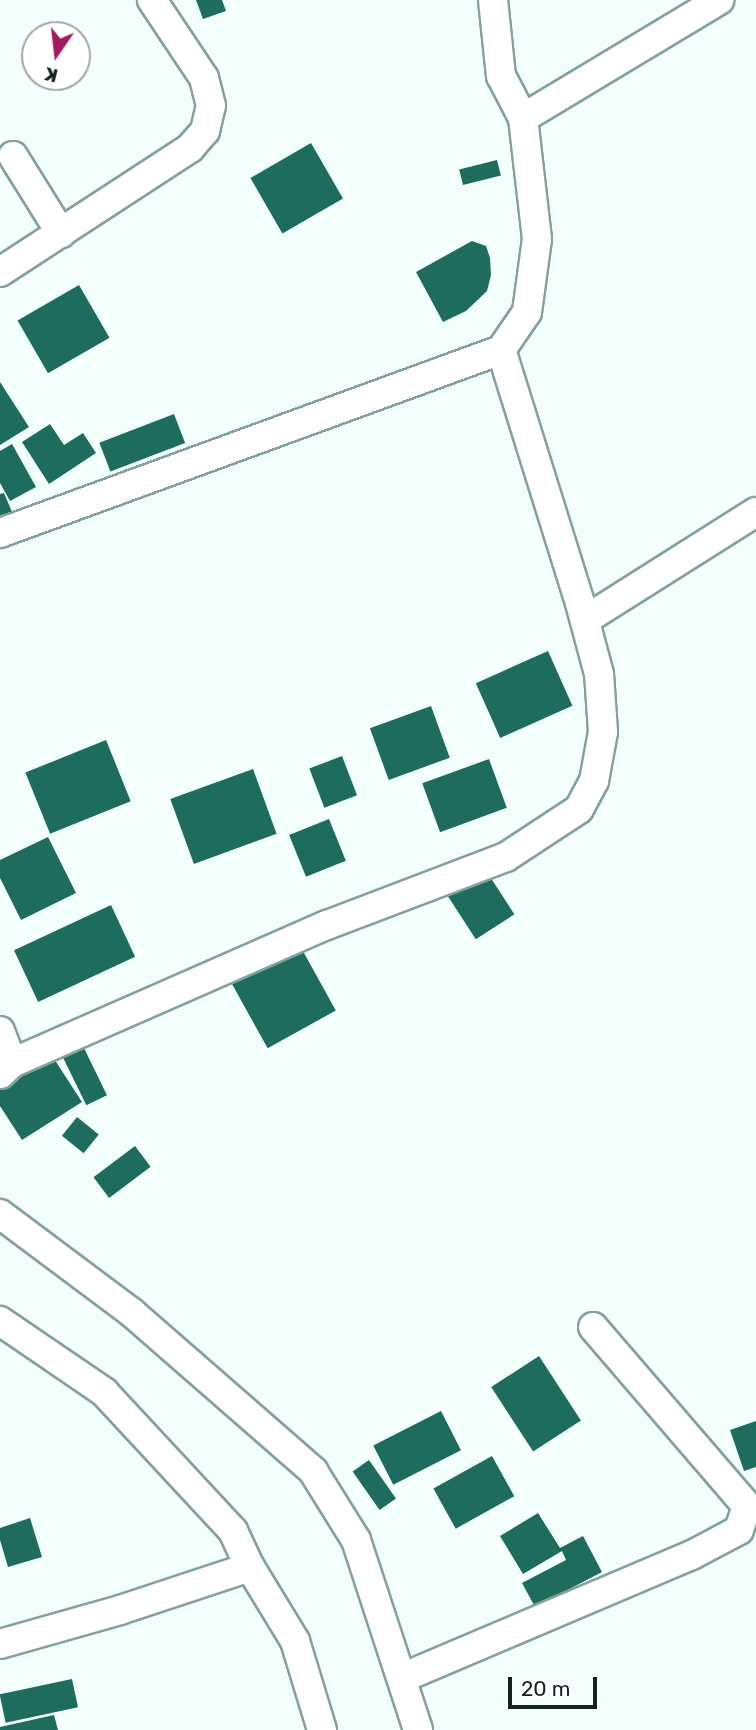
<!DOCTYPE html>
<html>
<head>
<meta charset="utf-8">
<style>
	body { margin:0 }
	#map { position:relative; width:756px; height:1730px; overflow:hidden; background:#f2fffb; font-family:Rubik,sans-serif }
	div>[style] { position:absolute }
	.building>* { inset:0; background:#1e6c5d; transform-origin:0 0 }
	.roads { filter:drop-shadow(2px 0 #85a29a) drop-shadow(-2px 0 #85a29a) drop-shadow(0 2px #85a29a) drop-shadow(0 -2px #85a29a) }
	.minor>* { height:28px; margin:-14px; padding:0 14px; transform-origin:14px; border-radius:14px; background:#fff }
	span { translate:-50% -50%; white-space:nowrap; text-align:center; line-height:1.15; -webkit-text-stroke:7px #fff; paint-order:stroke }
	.north { position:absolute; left:21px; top:21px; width:70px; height:70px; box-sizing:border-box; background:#fff; border:2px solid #a2a7a5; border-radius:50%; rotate:194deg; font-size:19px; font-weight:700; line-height:28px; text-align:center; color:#16221f }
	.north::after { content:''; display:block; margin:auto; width:24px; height:32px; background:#a4185d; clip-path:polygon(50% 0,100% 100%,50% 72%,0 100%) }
	.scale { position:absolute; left:508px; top:1677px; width:89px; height:32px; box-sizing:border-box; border:4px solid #16221f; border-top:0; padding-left:9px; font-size:21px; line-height:24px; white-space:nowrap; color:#16221f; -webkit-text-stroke:5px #fff; paint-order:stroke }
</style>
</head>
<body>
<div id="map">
	<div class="building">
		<div style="clip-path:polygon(196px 0,222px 0,226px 11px,203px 19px)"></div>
		<div style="left:311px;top:143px;width:64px;height:70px;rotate:60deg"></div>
		<div style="left:497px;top:160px;width:16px;height:39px;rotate:76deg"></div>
		<div style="clip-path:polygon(472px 241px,486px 246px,490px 258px,491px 275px,487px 291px,466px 311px,443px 322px,416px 272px)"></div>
		<div style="left:79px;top:285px;width:61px;height:71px;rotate:60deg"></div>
		<div style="clip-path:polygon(0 382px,29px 427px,0 445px)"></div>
		<div style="left:174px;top:414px;width:31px;height:80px;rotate:69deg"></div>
		<div style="clip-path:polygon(50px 424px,64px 445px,83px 433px,96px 453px,49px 484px,22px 442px)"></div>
		<div style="clip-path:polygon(12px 444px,36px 487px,10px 501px,0 483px,0 451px)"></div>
		<div style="clip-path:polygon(4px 493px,12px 512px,0 517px,0 494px)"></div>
		<div style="left:548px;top:651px;width:60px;height:79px;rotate:66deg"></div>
		<div style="left:431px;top:706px;width:55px;height:65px;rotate:70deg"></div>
		<div style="left:106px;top:740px;width:66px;height:87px;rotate:68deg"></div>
		<div style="left:342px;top:756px;width:42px;height:35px;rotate:69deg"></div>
		<div style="left:489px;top:759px;width:52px;height:71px;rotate:70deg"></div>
		<div style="left:253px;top:769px;width:69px;height:88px;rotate:70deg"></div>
		<div style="left:329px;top:819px;width:45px;height:43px;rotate:68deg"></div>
		<div style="clip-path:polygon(48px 837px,76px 893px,21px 920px,0 878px,0 860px)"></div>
		<div style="left:485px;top:869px;width:54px;height:46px;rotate:57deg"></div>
		<div style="left:111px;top:905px;width:57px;height:107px;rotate:65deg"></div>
		<div style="left:299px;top:944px;width:76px;height:78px;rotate:61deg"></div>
		<div style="left:82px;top:1044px;width:57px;height:23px;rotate:64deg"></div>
		<div style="clip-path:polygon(49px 1051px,82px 1102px,22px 1140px,0 1106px,0 1082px)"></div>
		<div style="left:77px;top:1117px;width:28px;height:24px;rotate:39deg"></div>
		<div style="left:135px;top:1146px;width:26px;height:52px;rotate:53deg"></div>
		<div style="left:539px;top:1356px;width:77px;height:57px;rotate:57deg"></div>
		<div style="left:441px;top:1411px;width:44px;height:76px;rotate:63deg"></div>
		<div style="clip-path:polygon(756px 1421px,756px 1467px,744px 1471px,730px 1430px)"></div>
		<div style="left:492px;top:1456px;width:46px;height:67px;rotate:61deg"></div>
		<div style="left:369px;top:1460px;width:47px;height:20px;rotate:55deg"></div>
		<div style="clip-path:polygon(538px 1513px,560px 1548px,583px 1536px,602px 1572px,535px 1607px,522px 1583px,566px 1560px,562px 1551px,523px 1574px,500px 1536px)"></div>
		<div style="clip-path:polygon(30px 1518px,42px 1557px,8px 1567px,0 1540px,0 1528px)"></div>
		<div style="left:72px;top:1679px;width:29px;height:74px;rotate:78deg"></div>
		<div style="clip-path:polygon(54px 1715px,58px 1730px,0 1730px,0 1727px)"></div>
	</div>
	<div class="roads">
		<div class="minor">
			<div style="left:523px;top:118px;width:229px;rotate:-31deg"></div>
			<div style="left:13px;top:156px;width:91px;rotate:58.1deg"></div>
			<div style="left:0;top:272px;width:227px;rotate:-33.1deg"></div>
			<div style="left:190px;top:148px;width:23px;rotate:-49deg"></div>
			<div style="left:205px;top:131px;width:26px;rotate:-77deg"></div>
			<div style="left:211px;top:106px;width:29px;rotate:-104deg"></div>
			<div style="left:204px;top:78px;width:94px;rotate:-123.7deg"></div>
			<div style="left:0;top:533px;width:533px;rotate:-20.07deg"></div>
			<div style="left:501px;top:350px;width:46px;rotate:-55.6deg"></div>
			<div style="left:527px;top:312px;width:74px;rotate:-82.2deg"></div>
			<div style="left:537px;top:239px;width:122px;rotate:-96.6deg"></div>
			<div style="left:523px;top:118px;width:47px;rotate:-117.6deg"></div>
			<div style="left:501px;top:76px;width:76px;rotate:-96deg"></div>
			<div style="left:585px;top:620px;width:202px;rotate:-32.3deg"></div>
			<div style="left:0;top:1031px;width:34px;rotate:69deg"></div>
			<div style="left:12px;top:1063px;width:16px;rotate:137deg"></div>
			<div style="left:12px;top:1063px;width:344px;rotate:-23.7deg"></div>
			<div style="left:327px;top:925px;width:191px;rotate:-20.8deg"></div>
			<div style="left:506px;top:857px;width:87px;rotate:-33.3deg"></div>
			<div style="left:579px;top:809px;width:32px;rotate:-62deg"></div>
			<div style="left:594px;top:781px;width:50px;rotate:-79.6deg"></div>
			<div style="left:603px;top:732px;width:58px;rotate:-93.9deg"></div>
			<div style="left:599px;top:674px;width:73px;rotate:-105deg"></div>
			<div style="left:580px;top:603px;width:265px;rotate:-107.3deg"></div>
			<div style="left:0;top:1214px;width:164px;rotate:36.8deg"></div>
			<div style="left:131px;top:1312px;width:242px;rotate:41.1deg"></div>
			<div style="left:313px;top:1471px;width:81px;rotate:58.1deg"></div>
			<div style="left:356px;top:1540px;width:200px;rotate:71.9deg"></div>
			<div style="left:0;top:1321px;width:126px;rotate:34.3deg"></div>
			<div style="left:104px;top:1392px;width:190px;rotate:47.1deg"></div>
			<div style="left:233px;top:1531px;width:40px;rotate:65deg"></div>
			<div style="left:250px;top:1567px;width:87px;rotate:58.7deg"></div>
			<div style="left:295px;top:1641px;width:93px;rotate:73.1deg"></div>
			<div style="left:0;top:1644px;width:125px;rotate:-15.8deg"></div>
			<div style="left:120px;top:1610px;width:137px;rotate:-18.3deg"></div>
			<div style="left:402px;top:1678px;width:315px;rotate:-23deg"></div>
			<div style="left:692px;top:1555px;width:53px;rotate:-28deg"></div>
			<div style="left:739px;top:1530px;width:25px;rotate:-72deg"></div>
			<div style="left:747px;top:1506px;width:236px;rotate:-130.7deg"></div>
		</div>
	</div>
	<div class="north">K</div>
	<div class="scale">20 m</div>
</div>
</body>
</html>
